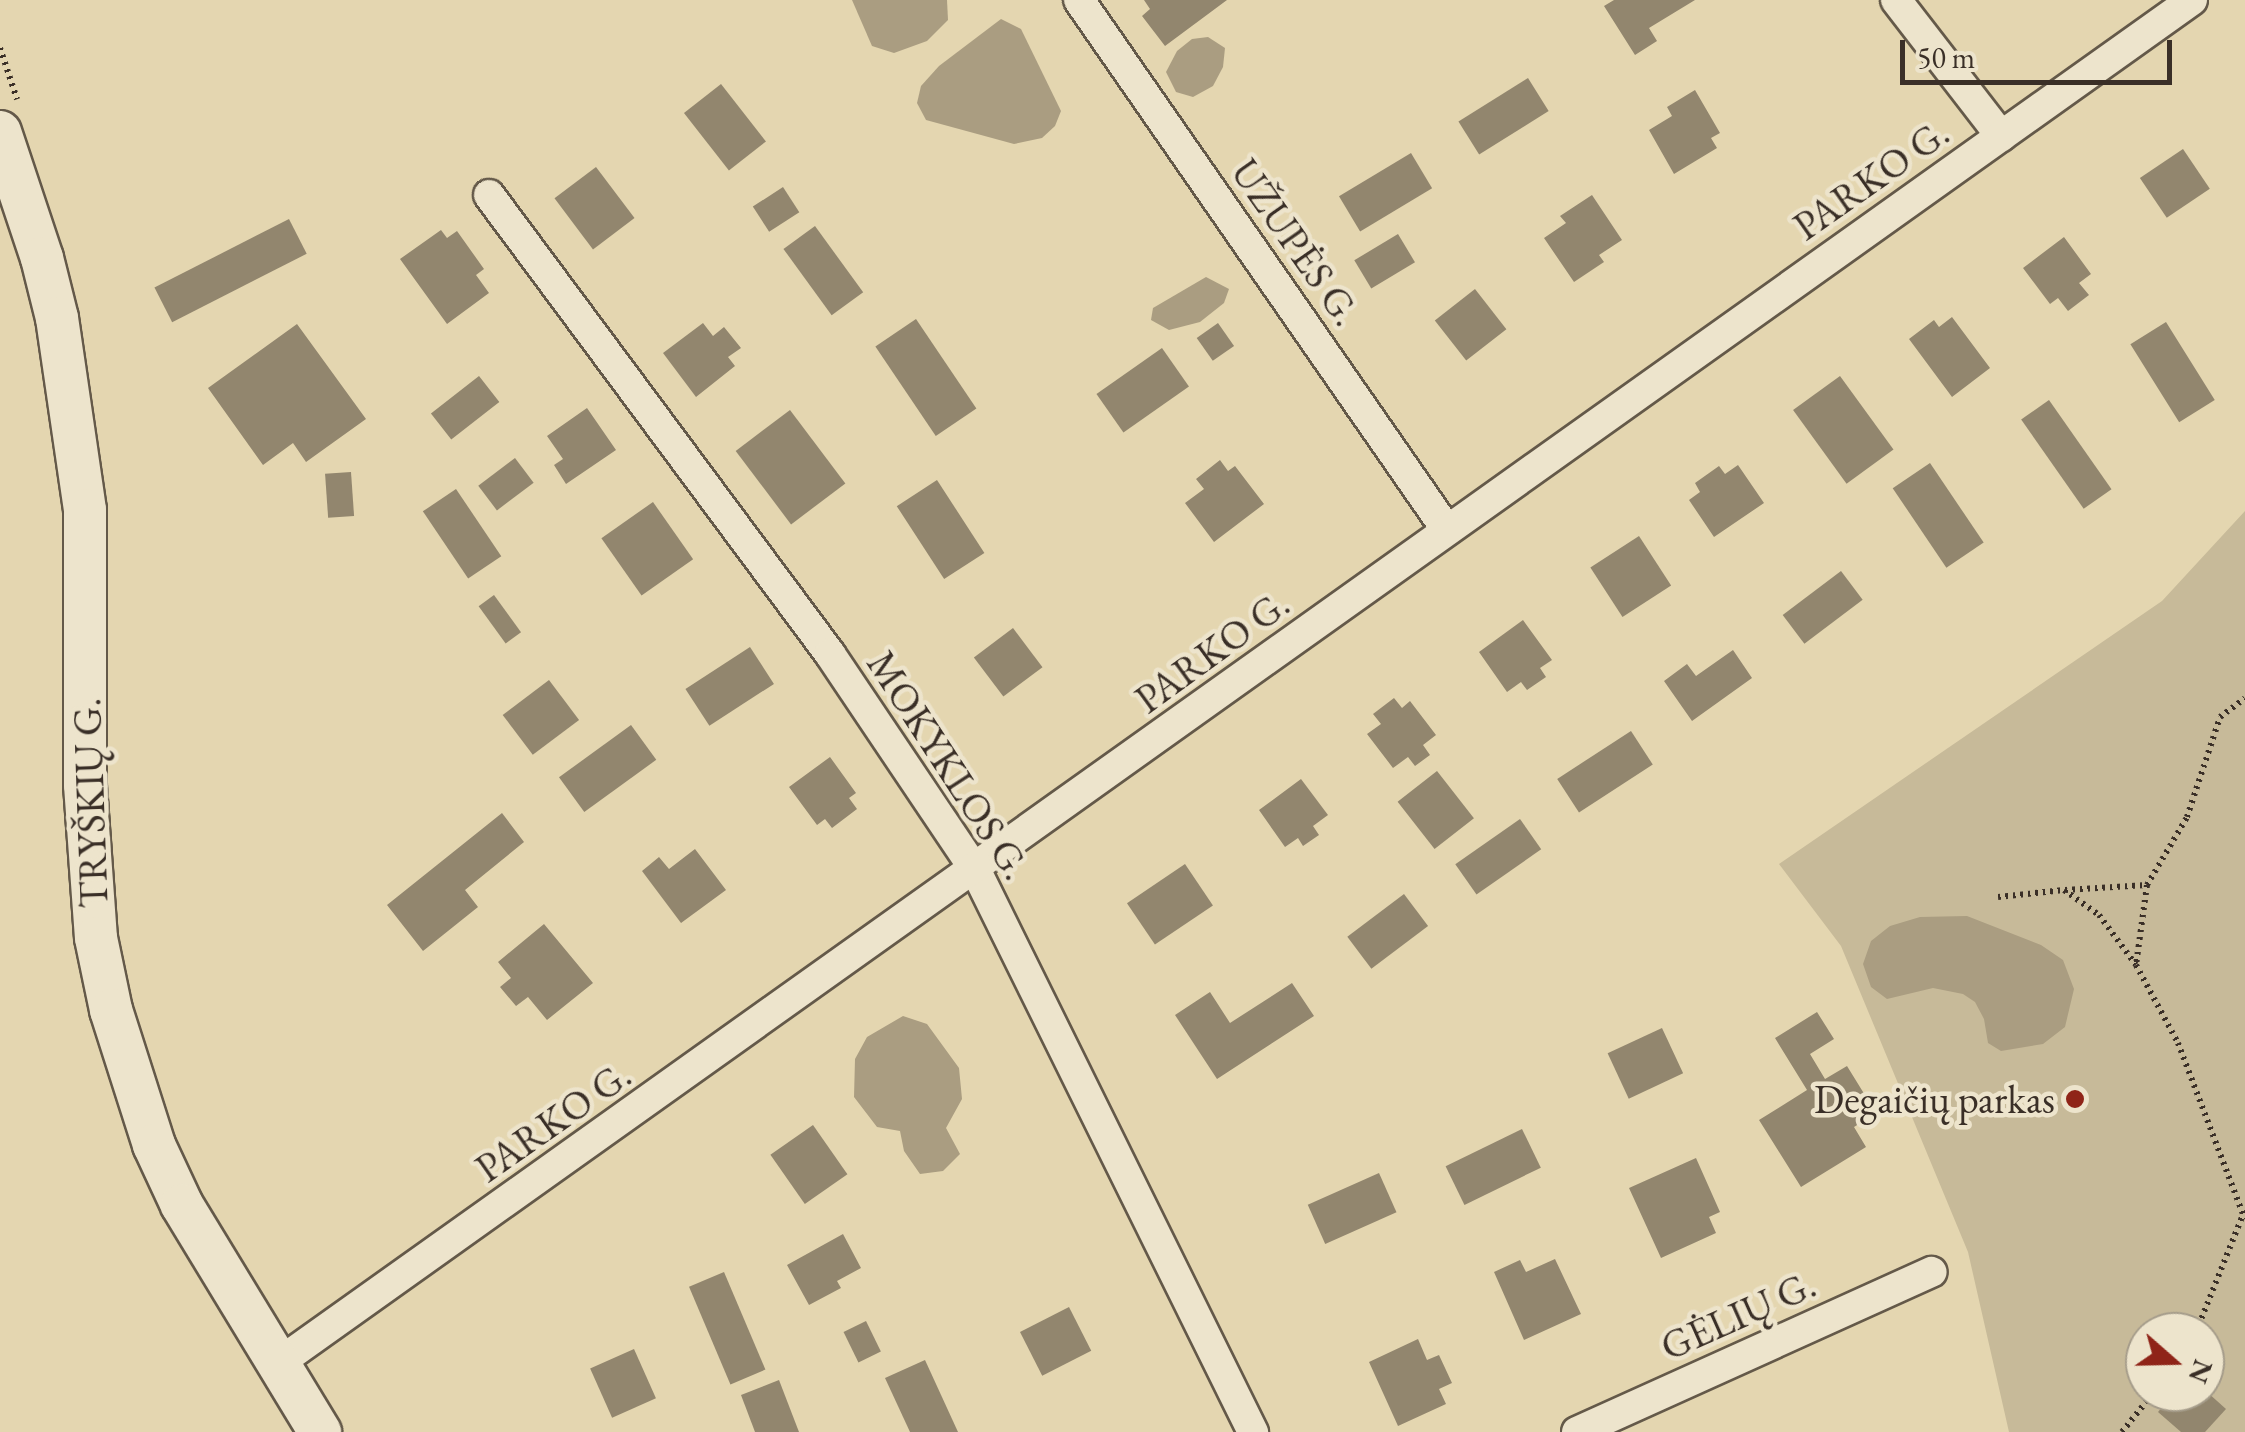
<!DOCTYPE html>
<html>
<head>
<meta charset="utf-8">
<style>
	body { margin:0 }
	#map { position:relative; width:2245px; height:1432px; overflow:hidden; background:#e4d6b0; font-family:"EB Garamond",serif }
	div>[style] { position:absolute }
	.green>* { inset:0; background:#c7ba99 }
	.water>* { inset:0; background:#aa9d81 }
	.building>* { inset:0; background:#92866e; transform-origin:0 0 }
	.path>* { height:6px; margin-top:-3px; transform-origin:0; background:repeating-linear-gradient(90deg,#3a2f27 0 2.5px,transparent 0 7.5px) }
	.roads { filter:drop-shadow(2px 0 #645949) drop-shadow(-2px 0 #645949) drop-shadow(0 2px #645949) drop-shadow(0 -2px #645949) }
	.minor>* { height:30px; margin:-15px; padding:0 15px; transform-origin:15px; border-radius:15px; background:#ede4cc }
	.secondary>* { height:42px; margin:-21px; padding:0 21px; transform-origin:21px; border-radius:21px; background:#ede4cc }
	.dots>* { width:28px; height:28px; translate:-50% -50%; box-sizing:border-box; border:5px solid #ede4cc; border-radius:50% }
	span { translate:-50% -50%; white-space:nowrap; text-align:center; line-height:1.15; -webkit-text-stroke:9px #ede4cc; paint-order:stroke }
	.street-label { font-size:40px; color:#3a2f27 }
	.poi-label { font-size:40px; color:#3a2f27 }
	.right { translate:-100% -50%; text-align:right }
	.north { position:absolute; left:2125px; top:1312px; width:100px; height:100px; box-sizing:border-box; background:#ede4cc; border:2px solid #a59c8a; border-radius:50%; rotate:110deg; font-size:28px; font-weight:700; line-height:40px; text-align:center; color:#3a2f27 }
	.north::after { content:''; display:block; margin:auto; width:35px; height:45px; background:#8f2418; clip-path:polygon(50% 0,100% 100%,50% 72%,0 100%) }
	.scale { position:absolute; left:1900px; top:40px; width:272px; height:45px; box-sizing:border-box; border:5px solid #3a2f27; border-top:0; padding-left:12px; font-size:30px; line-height:35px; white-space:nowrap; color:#3a2f27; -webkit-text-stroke:8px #ede4cc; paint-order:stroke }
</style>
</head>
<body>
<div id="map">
	<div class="green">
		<div style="clip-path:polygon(evenodd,2245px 511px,2245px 1432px,2009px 1432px,1968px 1252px,1841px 946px,1779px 864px,2162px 601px,2245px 511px,2145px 1332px,2205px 1332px,2205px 1392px,2145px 1392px,2145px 1332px)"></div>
	</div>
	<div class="water">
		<div style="clip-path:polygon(852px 0,947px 0,948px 20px,927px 41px,894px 53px,872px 46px)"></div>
		<div style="clip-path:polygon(1001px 19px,1021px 29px,1061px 111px,1055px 126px,1042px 138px,1014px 144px,926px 120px,917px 103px,921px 86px,939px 66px)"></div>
		<div style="clip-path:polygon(1208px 37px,1225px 48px,1223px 67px,1213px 86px,1193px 97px,1176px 92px,1166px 72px,1177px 51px,1192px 39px)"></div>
		<div style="clip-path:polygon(1206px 277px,1229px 289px,1224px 303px,1200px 322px,1169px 330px,1151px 320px,1153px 308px)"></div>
		<div style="clip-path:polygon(1967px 916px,2041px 945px,2063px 960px,2074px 989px,2065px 1027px,2043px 1044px,2001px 1051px,1988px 1043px,1984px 1019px,1975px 1002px,1963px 994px,1933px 988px,1887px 999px,1871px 987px,1863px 964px,1871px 941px,1890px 926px,1920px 917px)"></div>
		<div style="clip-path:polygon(903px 1016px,927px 1024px,959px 1068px,962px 1099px,946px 1128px,960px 1154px,943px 1171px,920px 1174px,904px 1151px,900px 1131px,877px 1127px,854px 1097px,855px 1059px,867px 1037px)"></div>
	</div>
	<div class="building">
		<div style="clip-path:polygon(1144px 0,1227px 0,1165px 46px,1142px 16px,1150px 9px)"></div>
		<div style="clip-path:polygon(1614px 0,1695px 0,1649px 28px,1657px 41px,1635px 55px,1604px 6px)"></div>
		<div style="left:1528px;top:78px;width:39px;height:82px;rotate:58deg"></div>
		<div style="left:721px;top:84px;width:73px;height:47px;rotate:52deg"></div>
		<div style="clip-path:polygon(1695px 90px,1720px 133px,1711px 138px,1717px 148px,1674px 174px,1649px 130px,1672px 116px,1667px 107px)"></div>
		<div style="left:2183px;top:149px;width:48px;height:52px;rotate:56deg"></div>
		<div style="left:1411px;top:153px;width:41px;height:84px;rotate:59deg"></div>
		<div style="left:596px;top:167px;width:64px;height:52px;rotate:53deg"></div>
		<div style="left:783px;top:187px;width:30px;height:36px;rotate:57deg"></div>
		<div style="clip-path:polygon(1592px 195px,1622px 240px,1599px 255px,1604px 262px,1574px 282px,1544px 238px,1566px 223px,1560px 216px)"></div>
		<div style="left:289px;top:219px;width:39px;height:151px;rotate:63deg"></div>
		<div style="left:815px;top:226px;width:82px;height:39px;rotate:54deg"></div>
		<div style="clip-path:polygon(441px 230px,447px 238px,457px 231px,484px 269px,476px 275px,489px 293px,447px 324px,400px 259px)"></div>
		<div style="left:1398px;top:234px;width:33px;height:51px;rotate:59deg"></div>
		<div style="clip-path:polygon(2064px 237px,2091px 274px,2079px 283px,2089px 295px,2068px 311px,2058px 298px,2050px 304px,2023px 268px)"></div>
		<div style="left:1475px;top:289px;width:51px;height:51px;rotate:52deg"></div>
		<div style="clip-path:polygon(1952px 317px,1990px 368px,1952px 397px,1909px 339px,1934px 320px,1939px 327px)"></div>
		<div style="left:916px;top:319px;width:108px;height:49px;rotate:56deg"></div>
		<div style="left:2166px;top:322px;width:92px;height:42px;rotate:58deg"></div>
		<div style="clip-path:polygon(703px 323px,713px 336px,724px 327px,741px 348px,728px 357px,735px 366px,696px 397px,663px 353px)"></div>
		<div style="left:1218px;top:323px;width:28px;height:26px;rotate:55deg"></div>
		<div style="clip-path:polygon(297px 324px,366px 419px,306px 462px,293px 443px,263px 465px,208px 388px)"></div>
		<div style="left:1162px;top:348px;width:47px;height:80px;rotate:55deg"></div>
		<div style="left:479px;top:376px;width:33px;height:61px;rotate:52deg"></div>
		<div style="left:1840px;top:376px;width:91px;height:58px;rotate:54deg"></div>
		<div style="left:2049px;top:400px;width:109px;height:34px;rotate:55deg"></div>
		<div style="clip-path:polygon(587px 408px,616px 450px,566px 484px,554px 465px,563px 459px,547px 436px)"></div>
		<div style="left:790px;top:410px;width:92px;height:68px;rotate:53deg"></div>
		<div style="left:515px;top:458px;width:31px;height:46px;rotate:53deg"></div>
		<div style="clip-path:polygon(1220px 460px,1228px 471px,1235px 466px,1264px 504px,1214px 542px,1185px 503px,1204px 489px,1196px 479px)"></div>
		<div style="left:1930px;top:463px;width:96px;height:45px;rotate:56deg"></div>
		<div style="clip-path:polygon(1738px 465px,1764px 503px,1714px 537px,1689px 500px,1700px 492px,1695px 483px,1719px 466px,1725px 474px)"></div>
		<div style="left:351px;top:472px;width:44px;height:26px;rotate:86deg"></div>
		<div style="left:937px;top:480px;width:87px;height:48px;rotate:57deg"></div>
		<div style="left:456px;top:489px;width:81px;height:40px;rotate:56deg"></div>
		<div style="left:653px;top:502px;width:70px;height:63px;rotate:55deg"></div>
		<div style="left:1639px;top:536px;width:59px;height:58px;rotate:57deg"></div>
		<div style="left:1841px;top:571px;width:36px;height:73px;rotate:53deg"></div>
		<div style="left:494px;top:595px;width:46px;height:19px;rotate:54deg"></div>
		<div style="clip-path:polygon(1523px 620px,1552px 660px,1540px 668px,1546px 677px,1527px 690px,1521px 682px,1507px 692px,1479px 652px)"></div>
		<div style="left:1013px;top:628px;width:49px;height:49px;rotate:53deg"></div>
		<div style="left:750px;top:647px;width:44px;height:77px;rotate:57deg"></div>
		<div style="clip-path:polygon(1733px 650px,1752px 678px,1692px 721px,1664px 681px,1687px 664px,1696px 676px)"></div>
		<div style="left:549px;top:680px;width:50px;height:58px;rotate:53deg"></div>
		<div style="clip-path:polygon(1394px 698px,1402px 708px,1410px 701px,1436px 735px,1423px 745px,1430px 755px,1415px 766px,1408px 757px,1393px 768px,1367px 734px,1381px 724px,1373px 714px)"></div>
		<div style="left:631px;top:725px;width:43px;height:89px;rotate:54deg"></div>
		<div style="left:1631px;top:731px;width:40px;height:88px;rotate:57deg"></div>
		<div style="clip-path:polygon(830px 757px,856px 793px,849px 798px,857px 809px,832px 828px,825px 819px,817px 825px,789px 787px)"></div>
		<div style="left:1437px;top:771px;width:60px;height:50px;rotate:52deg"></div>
		<div style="clip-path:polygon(1301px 779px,1328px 815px,1313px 826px,1319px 835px,1303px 846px,1298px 838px,1285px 847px,1259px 810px)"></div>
		<div style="clip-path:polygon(502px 813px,524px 842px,465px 890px,478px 907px,423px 951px,387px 905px)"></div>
		<div style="left:1520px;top:819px;width:37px;height:79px;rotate:55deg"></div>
		<div style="clip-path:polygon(695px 849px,726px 890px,681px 923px,642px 871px,659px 857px,669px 869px)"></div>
		<div style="left:1185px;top:864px;width:50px;height:70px;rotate:56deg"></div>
		<div style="left:1404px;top:894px;width:40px;height:71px;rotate:53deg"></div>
		<div style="clip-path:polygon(544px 924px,593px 983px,547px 1020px,528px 997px,516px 1006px,500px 987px,511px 978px,498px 962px)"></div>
		<div style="clip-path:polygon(1292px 983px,1314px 1016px,1217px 1079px,1175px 1015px,1210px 992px,1230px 1023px)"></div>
		<div style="clip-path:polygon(1817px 1012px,1834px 1039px,1810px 1054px,1825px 1079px,1847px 1066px,1876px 1113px,1854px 1127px,1866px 1147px,1801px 1187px,1759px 1120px,1807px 1090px,1775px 1038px)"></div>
		<div style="left:1662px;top:1028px;width:50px;height:60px;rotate:65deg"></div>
		<div style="left:813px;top:1125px;width:60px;height:52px;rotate:55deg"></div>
		<div style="left:1522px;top:1129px;width:43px;height:85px;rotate:64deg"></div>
		<div style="clip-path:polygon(1696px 1158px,1720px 1212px,1709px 1217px,1716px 1233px,1661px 1258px,1629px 1188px)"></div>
		<div style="left:1379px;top:1173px;width:43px;height:78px;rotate:66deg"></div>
		<div style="clip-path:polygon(843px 1234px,861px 1268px,837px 1281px,841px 1288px,809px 1305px,787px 1265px)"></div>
		<div style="clip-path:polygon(1555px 1259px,1581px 1314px,1524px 1340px,1494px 1272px,1520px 1260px,1526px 1272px)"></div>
		<div style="left:724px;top:1272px;width:106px;height:38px;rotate:67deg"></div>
		<div style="left:1069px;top:1307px;width:49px;height:55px;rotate:63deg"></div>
		<div style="left:866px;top:1321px;width:34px;height:25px;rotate:64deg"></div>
		<div style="clip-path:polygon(1418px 1339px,1427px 1360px,1439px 1355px,1452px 1383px,1439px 1389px,1446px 1404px,1398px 1426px,1369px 1362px)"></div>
		<div style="left:634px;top:1349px;width:54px;height:48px;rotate:66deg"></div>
		<div style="clip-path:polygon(925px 1360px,958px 1432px,910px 1432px,885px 1378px)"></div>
		<div style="clip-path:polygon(779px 1380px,799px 1432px,755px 1432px,741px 1395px)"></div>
		<div style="clip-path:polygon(2175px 1392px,2207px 1392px,2226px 1409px,2205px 1432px,2181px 1432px,2158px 1412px)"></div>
	</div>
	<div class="path">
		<div style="left:0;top:48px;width:54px;rotate:71.6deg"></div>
		<div style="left:2147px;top:885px;width:79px;rotate:-59.5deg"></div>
		<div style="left:2187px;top:817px;width:105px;rotate:-71.7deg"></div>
		<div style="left:2220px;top:717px;width:31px;rotate:-37deg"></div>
		<div style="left:2065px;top:890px;width:82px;rotate:-3.5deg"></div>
		<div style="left:2147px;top:885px;width:81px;rotate:97.8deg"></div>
		<div style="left:1998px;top:897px;width:66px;rotate:-6.1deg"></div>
		<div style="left:2064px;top:890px;width:43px;rotate:35.5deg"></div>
		<div style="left:2099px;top:915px;width:62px;rotate:53.5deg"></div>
		<div style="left:2136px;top:965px;width:89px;rotate:61.7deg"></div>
		<div style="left:2178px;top:1043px;width:188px;rotate:69.2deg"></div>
		<div style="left:2196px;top:1332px;width:124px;rotate:-68.2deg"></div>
		<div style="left:2122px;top:1432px;width:51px;rotate:-51.3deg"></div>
	</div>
	<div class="roads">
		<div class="minor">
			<div style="left:1079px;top:0;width:645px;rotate:55.23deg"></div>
			<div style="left:1896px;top:0;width:172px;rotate:52.3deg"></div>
			<div style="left:489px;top:195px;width:572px;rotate:53.39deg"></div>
			<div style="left:830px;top:654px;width:262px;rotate:56.1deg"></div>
			<div style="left:976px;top:871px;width:626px;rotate:63.72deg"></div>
			<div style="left:277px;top:1364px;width:2351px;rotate:-35.46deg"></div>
			<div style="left:1577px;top:1432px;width:389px;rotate:-24.3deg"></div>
		</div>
		<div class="secondary">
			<div style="left:0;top:132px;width:133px;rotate:71.6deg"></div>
			<div style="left:42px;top:258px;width:62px;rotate:76deg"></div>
			<div style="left:57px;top:318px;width:194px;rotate:81.7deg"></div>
			<div style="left:85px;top:510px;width:275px;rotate:90deg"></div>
			<div style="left:85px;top:785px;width:153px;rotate:85.9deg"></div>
			<div style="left:96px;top:938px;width:74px;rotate:78.2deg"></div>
			<div style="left:111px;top:1010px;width:142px;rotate:72.3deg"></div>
			<div style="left:154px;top:1145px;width:66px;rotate:65deg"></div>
			<div style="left:182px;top:1205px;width:266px;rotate:58.7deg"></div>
		</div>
	</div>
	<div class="dots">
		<div style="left:2075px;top:1099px;background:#8f2418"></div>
	</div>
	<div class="street-label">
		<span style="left:1871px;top:179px;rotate:-35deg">PARKO G.</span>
		<span style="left:1296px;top:242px;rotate:55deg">UŽUPĖS G.</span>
		<span style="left:1212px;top:651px;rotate:-36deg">PARKO G.</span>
		<span style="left:949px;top:765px;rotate:57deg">MOKYKLOS G.</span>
		<span style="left:90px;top:803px;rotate:-92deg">TRYŠKIŲ G.</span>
		<span style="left:553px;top:1121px;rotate:-35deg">PARKO G.</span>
		<span style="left:1738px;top:1315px;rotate:-24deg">GĖLIŲ G.</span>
	</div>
	<div class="poi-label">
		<span class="right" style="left:2055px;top:1099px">Degaičių parkas</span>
	</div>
	<div class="north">N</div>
	<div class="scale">50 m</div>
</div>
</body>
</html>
